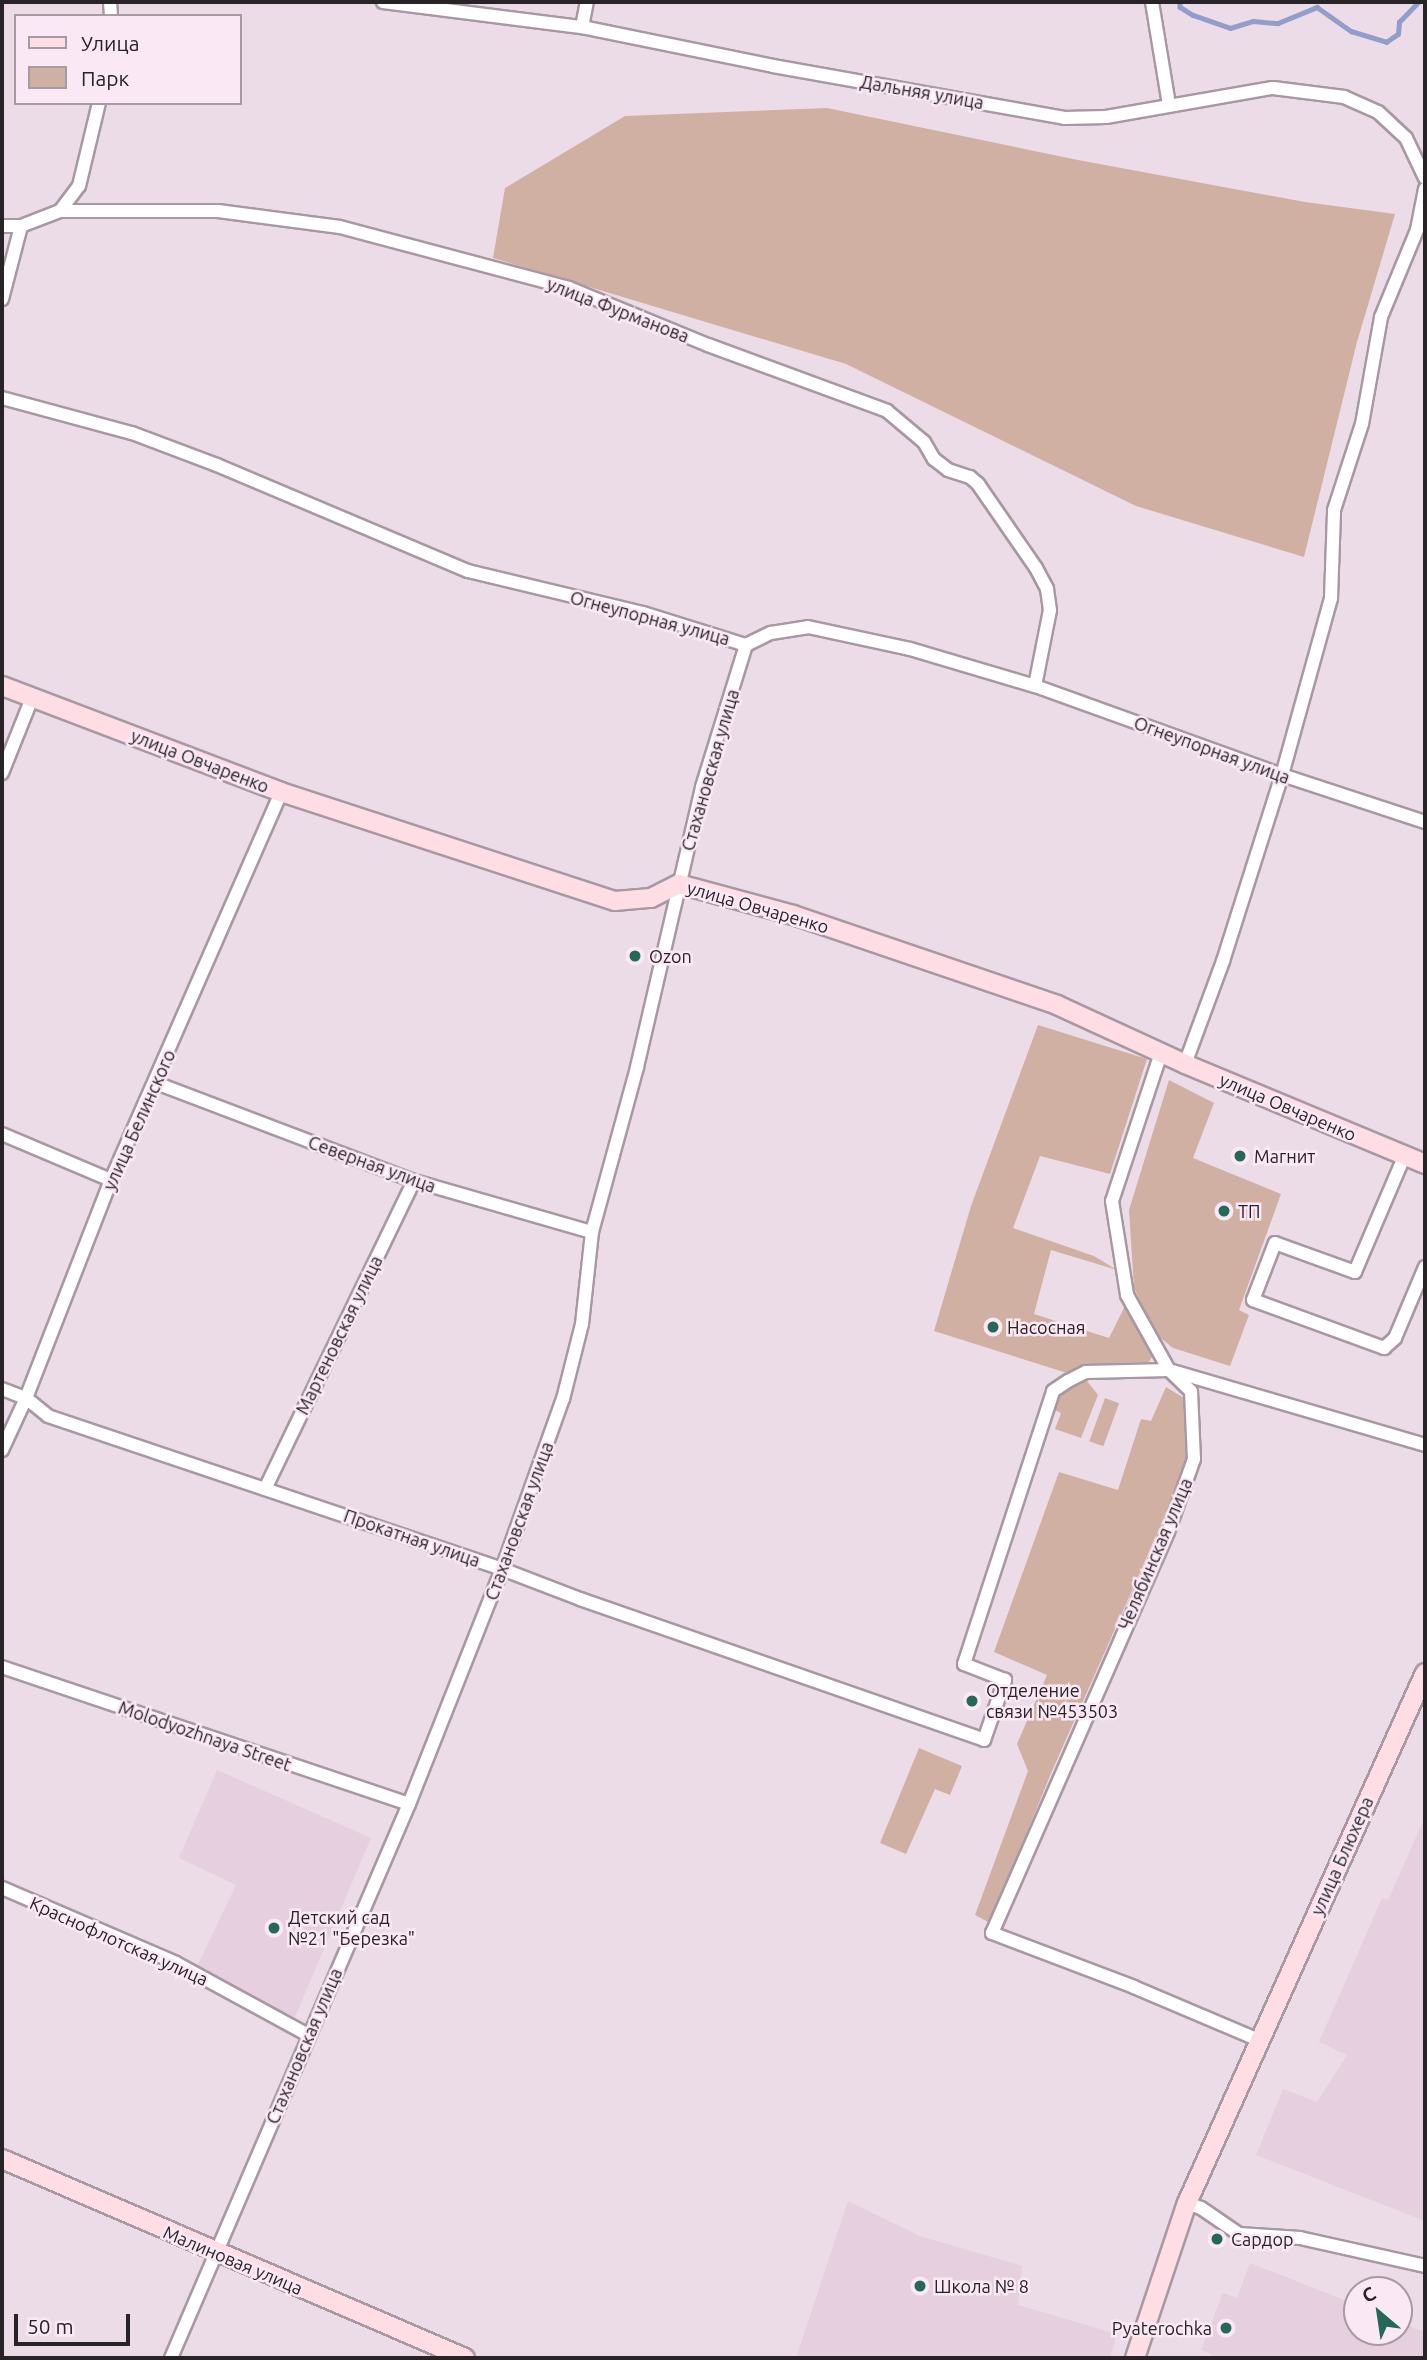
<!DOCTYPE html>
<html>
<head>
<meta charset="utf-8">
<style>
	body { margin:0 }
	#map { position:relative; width:1427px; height:2360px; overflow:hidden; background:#ecdce7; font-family:Ubuntu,sans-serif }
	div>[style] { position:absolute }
	.built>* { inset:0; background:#e6cfdf }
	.green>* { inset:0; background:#d1b0a4; transform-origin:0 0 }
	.stream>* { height:4.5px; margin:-2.25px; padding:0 2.25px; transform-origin:2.25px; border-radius:2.25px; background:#929ec9 }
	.roads { filter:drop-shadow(2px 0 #a798a2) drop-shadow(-2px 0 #a798a2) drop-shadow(0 2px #a798a2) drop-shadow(0 -2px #a798a2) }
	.street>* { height:12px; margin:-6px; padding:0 6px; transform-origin:6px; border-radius:6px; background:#fff }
	.secondary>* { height:18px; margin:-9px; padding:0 9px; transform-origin:9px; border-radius:9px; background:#ffdde4 }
	.dots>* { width:19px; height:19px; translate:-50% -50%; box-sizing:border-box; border:4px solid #fae9f5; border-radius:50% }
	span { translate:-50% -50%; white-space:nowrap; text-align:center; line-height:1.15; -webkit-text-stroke:5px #fae9f5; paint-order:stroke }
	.street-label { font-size:18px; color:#282327 }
	.poi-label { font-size:18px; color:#282327 }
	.left { translate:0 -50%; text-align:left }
	.right { translate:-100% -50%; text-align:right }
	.frame { position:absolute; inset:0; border:4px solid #282327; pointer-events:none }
	.legend { position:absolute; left:14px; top:14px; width:228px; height:91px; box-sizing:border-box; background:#fae9f5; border:2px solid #a69aa3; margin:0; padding:9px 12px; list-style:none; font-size:21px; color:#282327 }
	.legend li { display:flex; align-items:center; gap:14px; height:35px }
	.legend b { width:35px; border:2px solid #a69aa3 }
	.north { position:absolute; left:1343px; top:2276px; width:70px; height:70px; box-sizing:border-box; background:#fae9f5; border:2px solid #a69aa3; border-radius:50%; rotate:331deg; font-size:19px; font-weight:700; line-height:28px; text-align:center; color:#282327 }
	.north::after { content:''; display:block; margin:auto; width:24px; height:32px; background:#25685a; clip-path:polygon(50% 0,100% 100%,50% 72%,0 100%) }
	.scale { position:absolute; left:14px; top:2314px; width:116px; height:32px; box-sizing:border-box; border:4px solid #282327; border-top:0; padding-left:9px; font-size:21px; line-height:24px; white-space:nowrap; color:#282327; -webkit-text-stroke:5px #fae9f5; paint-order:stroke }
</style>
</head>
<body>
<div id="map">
	<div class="built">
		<div style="clip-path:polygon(217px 1770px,371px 1838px,295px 2017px,195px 1971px,236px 1885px,179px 1858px)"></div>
		<div style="clip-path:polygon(1425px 1817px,1425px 2221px,1256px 2155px,1283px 2089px,1317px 2102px,1347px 2055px,1319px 2042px,1382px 1898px,1388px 1900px)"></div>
		<div style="clip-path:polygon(848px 2201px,920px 2236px,1022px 2266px,1018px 2305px,1117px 2334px,1110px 2358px,796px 2358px)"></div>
		<div style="clip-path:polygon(1250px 2263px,1357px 2305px,1357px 2332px,1399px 2332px,1399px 2322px,1425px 2332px,1425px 2358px,1209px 2358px,1211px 2354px,1201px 2350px,1223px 2293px,1237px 2298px)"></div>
	</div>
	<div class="green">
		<div style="clip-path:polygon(827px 108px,1078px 160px,1305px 202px,1395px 214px,1357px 342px,1304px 557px,1136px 506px,846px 364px,493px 258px,505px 188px,625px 116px)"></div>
		<div style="clip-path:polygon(1038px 1025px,1147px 1059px,1110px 1174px,1040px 1156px,1013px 1228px,1094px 1256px,1117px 1270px,1051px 1250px,1034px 1314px,1109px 1338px,1126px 1304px,1153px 1355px,1149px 1362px,1087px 1365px,1067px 1373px,934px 1331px,971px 1206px)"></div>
		<div style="clip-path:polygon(1169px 1080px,1214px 1103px,1193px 1158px,1281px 1194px,1239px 1310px,1249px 1315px,1230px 1366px,1173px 1348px,1157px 1335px,1134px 1288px,1129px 1210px)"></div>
		<div style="clip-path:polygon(1087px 1381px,1098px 1395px,1081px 1438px,1055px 1429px,1061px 1413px,1052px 1409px,1055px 1401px,1070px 1388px)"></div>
		<div style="clip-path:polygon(1166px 1387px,1187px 1400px,1189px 1462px,1052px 1771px,990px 1923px,975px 1915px,1028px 1771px,1017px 1744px,1047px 1675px,994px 1652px,1059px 1472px,1118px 1490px,1141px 1419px,1151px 1421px)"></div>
		<div style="left:1105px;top:1398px;width:15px;height:46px;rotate:20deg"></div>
		<div style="clip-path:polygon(919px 1748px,962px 1766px,950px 1795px,935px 1789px,906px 1854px,880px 1843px)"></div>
	</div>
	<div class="stream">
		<div style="left:1180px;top:2px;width:5px;rotate:90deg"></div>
		<div style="left:1180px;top:7px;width:15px;rotate:32deg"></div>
		<div style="left:1193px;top:15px;width:39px;rotate:19deg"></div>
		<div style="left:1230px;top:28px;width:24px;rotate:-17deg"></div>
		<div style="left:1253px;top:21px;width:25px;rotate:5deg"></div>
		<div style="left:1278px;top:23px;width:42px;rotate:-22.3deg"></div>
		<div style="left:1317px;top:7px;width:42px;rotate:35.2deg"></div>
		<div style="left:1351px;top:31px;width:37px;rotate:17deg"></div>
		<div style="left:1386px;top:42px;width:14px;rotate:-34deg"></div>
		<div style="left:1398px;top:34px;width:12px;rotate:-85deg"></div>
		<div style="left:1399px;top:22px;width:28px;rotate:-46deg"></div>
	</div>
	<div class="roads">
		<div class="street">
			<div style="left:110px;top:2px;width:14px;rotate:86deg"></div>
			<div style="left:383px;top:2px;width:201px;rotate:7.2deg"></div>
			<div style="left:582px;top:27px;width:195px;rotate:11.5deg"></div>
			<div style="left:773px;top:66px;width:296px;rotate:10.1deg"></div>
			<div style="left:1064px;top:118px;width:42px;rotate:-1.4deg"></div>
			<div style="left:1106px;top:117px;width:169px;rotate:-9.9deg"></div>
			<div style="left:1273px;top:88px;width:72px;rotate:7.2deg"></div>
			<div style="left:1344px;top:97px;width:37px;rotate:24deg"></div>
			<div style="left:1378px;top:112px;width:38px;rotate:43deg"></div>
			<div style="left:1406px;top:138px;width:44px;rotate:64.6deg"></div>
			<div style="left:1152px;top:2px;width:104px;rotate:80.6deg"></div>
			<div style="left:582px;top:27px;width:25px;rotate:-79deg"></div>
			<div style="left:60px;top:211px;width:31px;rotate:-53deg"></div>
			<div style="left:79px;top:186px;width:85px;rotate:-76.5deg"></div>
			<div style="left:2px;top:226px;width:19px"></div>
			<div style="left:21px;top:226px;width:42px;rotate:-21deg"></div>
			<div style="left:60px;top:211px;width:158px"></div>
			<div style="left:218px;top:211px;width:123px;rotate:7.5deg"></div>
			<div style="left:340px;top:227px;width:237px;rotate:14.9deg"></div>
			<div style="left:569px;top:288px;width:150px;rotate:22.3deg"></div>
			<div style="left:708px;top:345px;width:191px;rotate:20.2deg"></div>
			<div style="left:887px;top:411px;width:48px;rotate:40deg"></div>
			<div style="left:924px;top:442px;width:20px;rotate:60deg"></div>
			<div style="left:934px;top:459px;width:18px;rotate:38deg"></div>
			<div style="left:948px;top:470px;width:23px;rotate:18deg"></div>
			<div style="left:970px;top:477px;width:11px;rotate:41deg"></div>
			<div style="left:978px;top:484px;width:102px;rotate:55.4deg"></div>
			<div style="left:1036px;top:568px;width:24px;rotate:62deg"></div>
			<div style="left:1047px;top:589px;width:21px;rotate:82deg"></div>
			<div style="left:1050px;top:610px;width:77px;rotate:101.2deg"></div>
			<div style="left:2px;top:299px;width:75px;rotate:-75.4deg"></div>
			<div style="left:2px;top:398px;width:135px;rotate:15.1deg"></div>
			<div style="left:132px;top:433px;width:91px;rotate:20.6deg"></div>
			<div style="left:217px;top:465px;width:272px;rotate:22.9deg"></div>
			<div style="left:468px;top:571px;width:180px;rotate:13.5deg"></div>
			<div style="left:643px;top:613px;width:108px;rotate:17.3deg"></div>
			<div style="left:746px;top:645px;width:28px;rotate:-26deg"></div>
			<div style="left:771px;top:633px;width:37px;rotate:-9deg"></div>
			<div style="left:808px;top:627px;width:104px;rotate:12.2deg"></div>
			<div style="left:910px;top:649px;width:130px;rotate:16.5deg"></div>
			<div style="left:1035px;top:686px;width:263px;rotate:19.8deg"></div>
			<div style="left:1282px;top:775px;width:151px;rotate:18.2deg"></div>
			<div style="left:2px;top:773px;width:81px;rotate:-68.2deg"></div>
			<div style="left:1161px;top:1053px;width:156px;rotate:108.3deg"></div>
			<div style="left:1112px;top:1201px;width:95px;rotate:80.9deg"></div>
			<div style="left:1127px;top:1295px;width:86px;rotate:60.8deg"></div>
			<div style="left:1169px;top:1370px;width:30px;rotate:44deg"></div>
			<div style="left:1191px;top:1391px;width:68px;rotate:87.5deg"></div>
			<div style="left:1194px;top:1459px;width:77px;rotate:109.6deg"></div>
			<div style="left:1168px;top:1532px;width:438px;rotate:113.7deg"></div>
			<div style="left:992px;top:1933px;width:152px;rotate:20.8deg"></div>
			<div style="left:1134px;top:1987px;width:136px;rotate:23deg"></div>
			<div style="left:1185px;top:1064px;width:110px;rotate:-69.7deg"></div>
			<div style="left:1223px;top:961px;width:195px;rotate:-72.4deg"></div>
			<div style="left:1282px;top:775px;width:184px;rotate:-74.5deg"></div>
			<div style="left:1331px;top:598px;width:88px;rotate:-88deg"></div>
			<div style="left:1334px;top:510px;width:90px;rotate:-72deg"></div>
			<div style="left:1362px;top:424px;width:109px;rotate:-79.9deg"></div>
			<div style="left:1381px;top:317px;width:94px;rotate:-67.5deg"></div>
			<div style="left:1417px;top:230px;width:42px;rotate:-79deg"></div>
			<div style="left:156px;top:1083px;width:276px;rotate:20.8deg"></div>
			<div style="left:414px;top:1181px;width:185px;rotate:16deg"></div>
			<div style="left:2px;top:1134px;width:118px;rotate:22.9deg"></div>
			<div style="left:1404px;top:1157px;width:125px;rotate:113.1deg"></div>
			<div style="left:1355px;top:1272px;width:85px;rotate:-160.1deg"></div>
			<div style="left:1275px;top:1243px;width:61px;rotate:111.1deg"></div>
			<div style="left:1253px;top:1300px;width:140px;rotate:20.1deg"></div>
			<div style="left:1384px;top:1348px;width:15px;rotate:-42deg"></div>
			<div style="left:1395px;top:1338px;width:77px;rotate:-67.1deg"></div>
			<div style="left:2px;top:1389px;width:26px;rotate:21deg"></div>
			<div style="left:26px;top:1398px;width:28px;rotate:39deg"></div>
			<div style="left:48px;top:1416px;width:479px;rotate:18.6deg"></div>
			<div style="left:502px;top:1569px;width:84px;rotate:21deg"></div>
			<div style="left:580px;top:1599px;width:428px;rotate:19.2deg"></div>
			<div style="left:984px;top:1740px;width:64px;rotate:-70.7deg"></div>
			<div style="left:1005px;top:1680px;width:44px;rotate:-158.7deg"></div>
			<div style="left:964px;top:1664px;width:287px;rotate:-71.9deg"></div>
			<div style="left:1053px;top:1391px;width:18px;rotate:-34deg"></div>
			<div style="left:1068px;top:1381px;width:20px;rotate:-27deg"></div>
			<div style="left:1086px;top:1372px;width:83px;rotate:-1.4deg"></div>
			<div style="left:1169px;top:1370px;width:267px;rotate:16.3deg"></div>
			<div style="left:2px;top:1450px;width:57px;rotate:-65.2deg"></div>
			<div style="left:26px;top:1398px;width:234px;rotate:-68.7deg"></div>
			<div style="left:111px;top:1180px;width:424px;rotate:-66.3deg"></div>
			<div style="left:265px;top:1489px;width:342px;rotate:-64.2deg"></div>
			<div style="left:2px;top:1667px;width:429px;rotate:18.6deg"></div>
			<div style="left:2px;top:1888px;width:189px;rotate:23.3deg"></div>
			<div style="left:176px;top:1963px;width:150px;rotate:28.6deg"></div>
			<div style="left:1187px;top:2203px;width:15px;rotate:20deg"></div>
			<div style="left:1201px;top:2208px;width:46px;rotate:34.4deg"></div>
			<div style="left:1239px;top:2234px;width:61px;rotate:3.8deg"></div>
			<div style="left:1300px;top:2238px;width:128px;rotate:12.6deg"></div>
			<div style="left:171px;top:2358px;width:603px;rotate:-66.75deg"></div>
			<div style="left:409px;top:1804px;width:253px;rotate:-68.4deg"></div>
			<div style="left:502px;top:1569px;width:181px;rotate:-70.3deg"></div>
			<div style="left:563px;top:1399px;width:77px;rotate:-75.8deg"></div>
			<div style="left:582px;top:1324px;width:93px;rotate:-83.8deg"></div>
			<div style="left:592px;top:1232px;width:171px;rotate:-74.7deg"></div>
			<div style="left:637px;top:1067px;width:287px;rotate:-76.9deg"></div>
			<div style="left:702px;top:787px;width:149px;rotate:-72.8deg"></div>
		</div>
		<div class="secondary">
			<div style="left:2px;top:686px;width:298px;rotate:20.8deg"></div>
			<div style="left:281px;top:792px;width:351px;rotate:18.1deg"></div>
			<div style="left:615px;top:901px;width:36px;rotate:-5deg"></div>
			<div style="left:651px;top:898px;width:31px;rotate:-27deg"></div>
			<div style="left:679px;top:884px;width:118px;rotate:15.2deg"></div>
			<div style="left:793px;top:915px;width:279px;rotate:18.8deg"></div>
			<div style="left:1057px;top:1005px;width:141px;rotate:24.7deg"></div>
			<div style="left:1185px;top:1064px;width:260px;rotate:22.6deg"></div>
			<div style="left:2px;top:2159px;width:504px;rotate:23.26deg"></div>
			<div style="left:1135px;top:2358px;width:163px;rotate:-71.5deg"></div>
			<div style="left:1187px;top:2203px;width:581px;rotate:-65.82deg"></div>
		</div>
	</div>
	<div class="dots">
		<div style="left:635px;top:956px;background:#25685a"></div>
		<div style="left:1240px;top:1156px;background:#25685a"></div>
		<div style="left:1224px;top:1211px;background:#25685a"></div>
		<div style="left:993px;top:1327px;background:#25685a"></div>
		<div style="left:972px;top:1701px;background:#25685a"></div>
		<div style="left:274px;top:1928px;background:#25685a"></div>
		<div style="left:1217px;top:2239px;background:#25685a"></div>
		<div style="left:920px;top:2286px;background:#25685a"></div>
		<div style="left:1226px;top:2328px;background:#25685a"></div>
	</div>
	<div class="street-label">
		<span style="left:922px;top:92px;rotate:10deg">Дальняя улица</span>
		<span style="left:618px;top:310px;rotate:21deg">улица Фурманова</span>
		<span style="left:650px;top:618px;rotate:15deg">Огнеупорная улица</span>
		<span style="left:1212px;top:750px;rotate:20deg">Огнеупорная улица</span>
		<span style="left:200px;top:761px;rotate:21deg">улица Овчаренко</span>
		<span style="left:710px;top:770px;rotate:-74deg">Стахановская улица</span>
		<span style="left:758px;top:907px;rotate:16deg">улица Овчаренко</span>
		<span style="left:1288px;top:1107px;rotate:23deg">улица Овчаренко</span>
		<span style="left:139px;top:1120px;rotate:-66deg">улица Белинского</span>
		<span style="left:372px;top:1164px;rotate:20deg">Северная улица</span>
		<span style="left:339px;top:1335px;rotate:-64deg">Мартеновская улица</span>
		<span style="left:519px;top:1521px;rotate:-70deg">Стахановская улица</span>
		<span style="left:412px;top:1538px;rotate:19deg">Прокатная улица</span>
		<span style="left:1155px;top:1554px;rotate:-67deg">Челябинская улица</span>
		<span style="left:205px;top:1736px;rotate:19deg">Molodyozhnaya Street</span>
		<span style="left:1342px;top:1856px;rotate:-66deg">улица Блюхера</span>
		<span style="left:119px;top:1941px;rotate:24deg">Краснофлотская улица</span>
		<span style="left:304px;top:2046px;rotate:-67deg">Стахановская улица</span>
		<span style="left:233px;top:2260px;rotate:23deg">Малиновая улица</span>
	</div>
	<div class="poi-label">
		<span class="left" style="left:649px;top:956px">Ozon</span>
		<span class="left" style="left:1254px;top:1156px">Магнит</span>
		<span class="left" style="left:1238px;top:1211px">ТП</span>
		<span class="left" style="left:1007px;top:1327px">Насосная</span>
		<span class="left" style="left:986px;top:1701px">Отделение<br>связи №453503</span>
		<span class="left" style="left:288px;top:1928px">Детский сад<br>№21 "Березка"</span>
		<span class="left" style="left:1231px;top:2239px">Сардор</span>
		<span class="left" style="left:934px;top:2286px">Школа № 8</span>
		<span class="right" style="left:1212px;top:2328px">Pyaterochka</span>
	</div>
	<div class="frame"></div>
	<ul class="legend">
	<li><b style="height:9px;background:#ffdde4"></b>Улица</li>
	<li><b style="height:19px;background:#d1b0a4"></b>Парк</li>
	</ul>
	<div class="north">С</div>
	<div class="scale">50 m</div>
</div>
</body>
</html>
